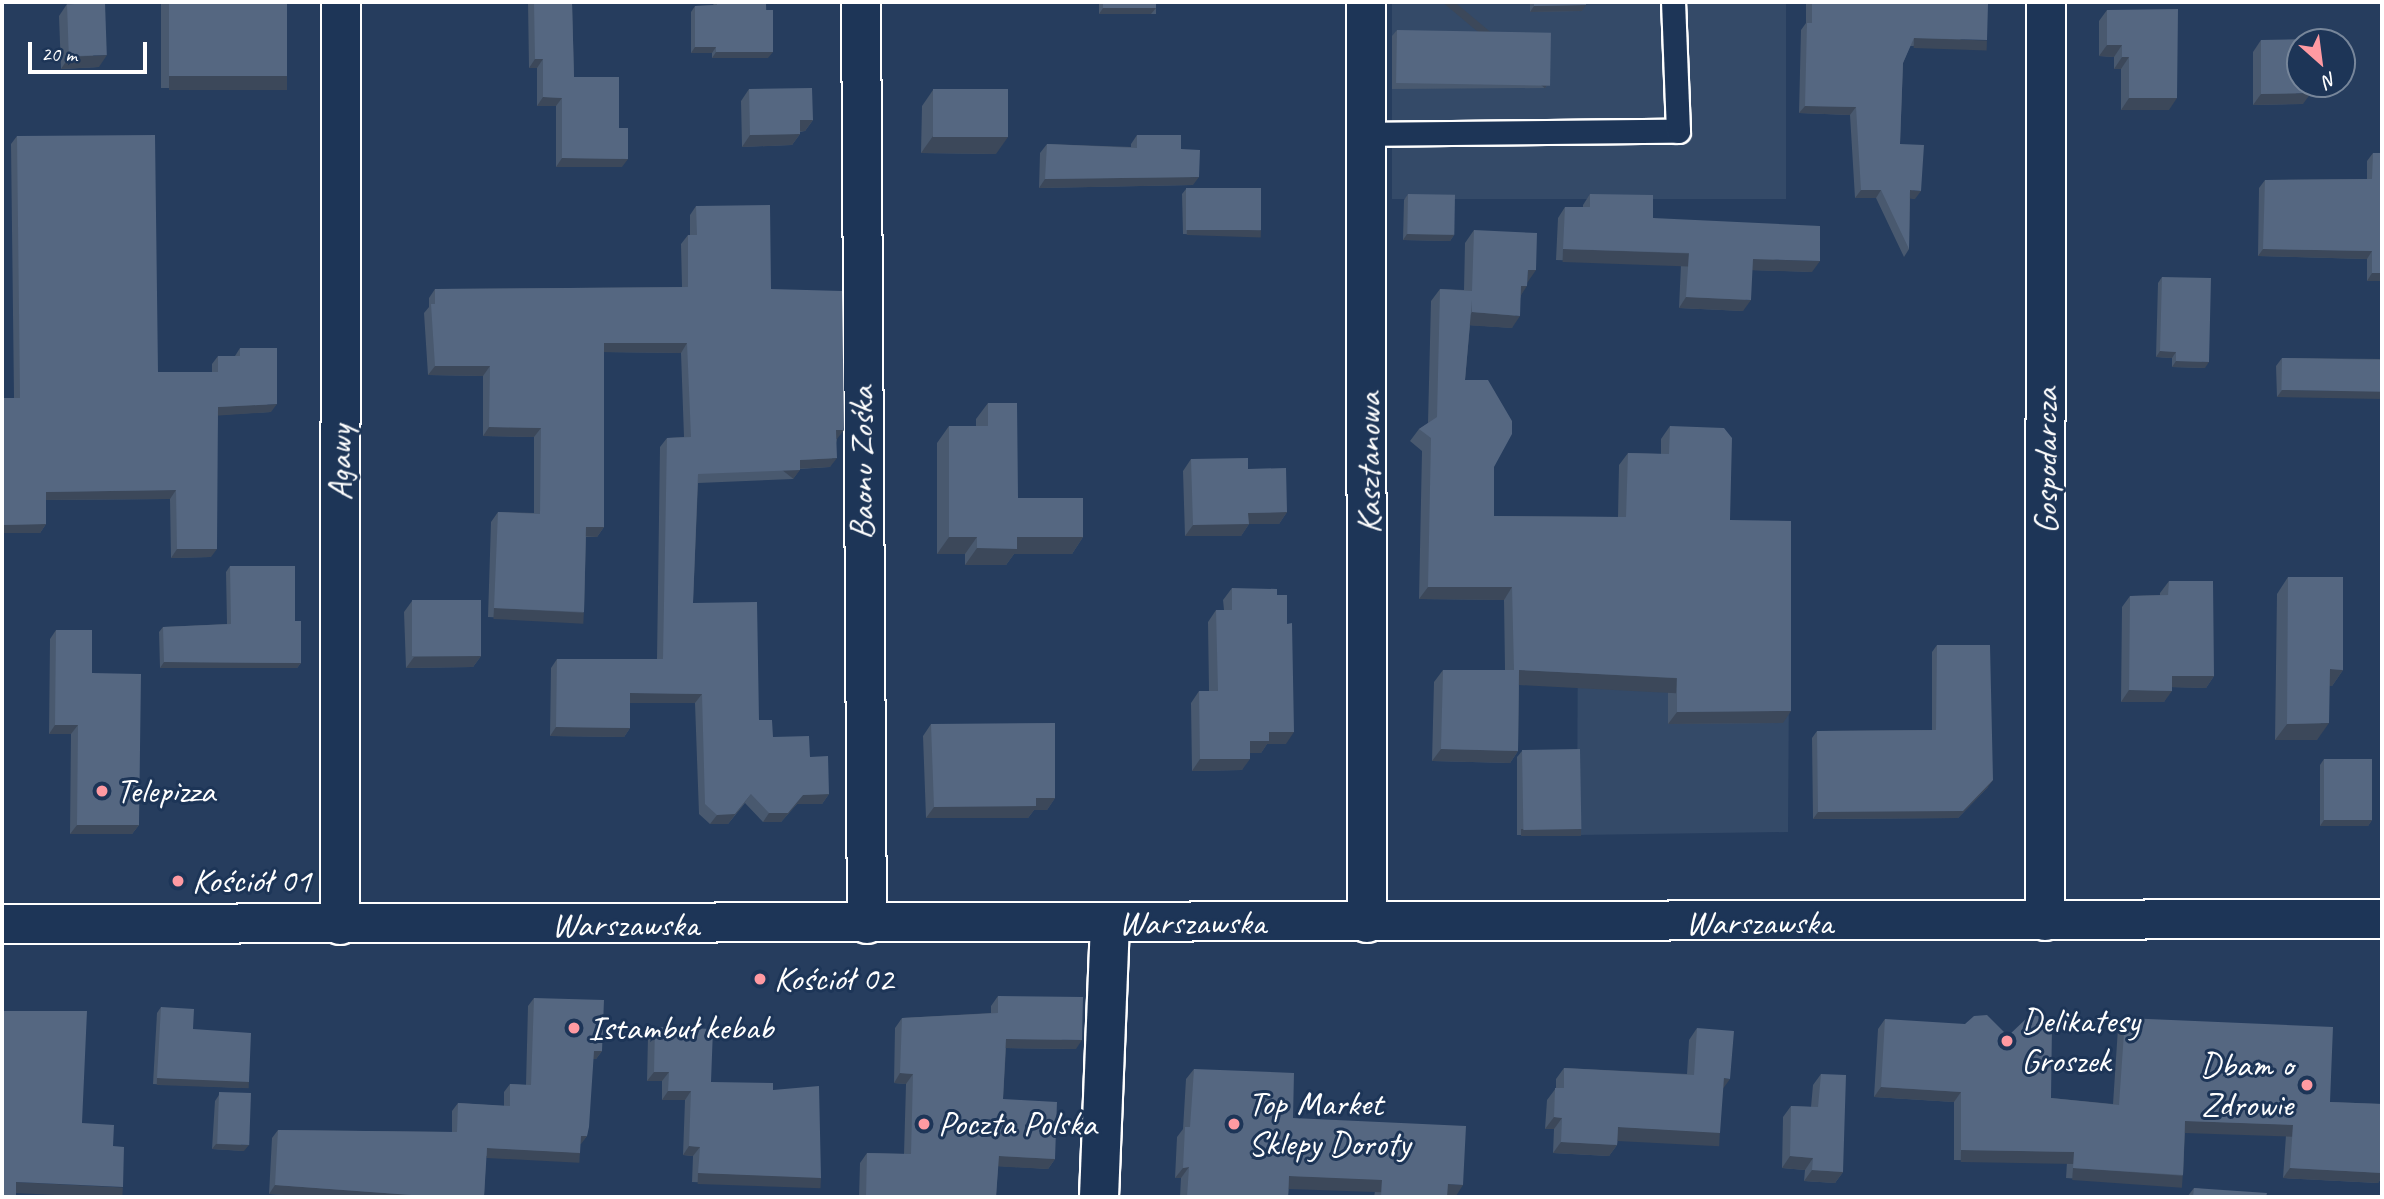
<!DOCTYPE html>
<html>
<head>
<meta charset="utf-8">
<style>
	body { margin:0 }
	#map { position:relative; width:2384px; height:1199px; overflow:hidden; background:#263d5e; font-family:Caveat,sans-serif }
	div>[style] { position:absolute }
	.built>* { inset:0; background:#344a68; transform-origin:0 0 }
	.roads { filter:drop-shadow(2px 0 #fff) drop-shadow(-2px 0 #fff) drop-shadow(0 2px #fff) drop-shadow(0 -2px #fff) }
	.lane>* { height:23px; margin:-11.5px; padding:0 11.5px; transform-origin:11.5px; border-radius:11.5px; background:#1d3557 }
	.street>* { height:38px; margin:-19px; padding:0 19px; transform-origin:19px; border-radius:19px; background:#1d3557 }
	.secondary>* { height:38px; margin:-19px; padding:0 19px; transform-origin:19px; border-radius:19px; background:#1d3557 }
	.wall>* { inset:0; background:#49596f; transform-origin:0 0 }
	.shaded-wall>* { inset:0; background:#3c485a; transform-origin:0 0 }
	.building>* { inset:0; background:#556781; transform-origin:0 0 }
	.dots>* { width:19px; height:19px; translate:-50% -50%; box-sizing:border-box; border:4px solid #1d3557; border-radius:50% }
	span { translate:-50% -50%; white-space:nowrap; text-align:center; line-height:1.15; -webkit-text-stroke:6px #1d3557; paint-order:stroke }
	.street-label { font-size:35px; color:#fff }
	.poi-label { font-size:35px; color:#fff }
	.left { translate:0 -50%; text-align:left }
	.right { translate:-100% -50%; text-align:right }
	.frame { position:absolute; inset:0; border:4px solid #fff; pointer-events:none }
	.north { position:absolute; left:2286px; top:28px; width:70px; height:70px; box-sizing:border-box; background:#1d3557; border:2px solid #77869a; border-radius:50%; rotate:152deg; font-size:19px; font-weight:700; line-height:28px; text-align:center; color:#fff }
	.north::after { content:''; display:block; margin:auto; width:24px; height:32px; background:#ff9aa2; clip-path:polygon(50% 0,100% 100%,50% 72%,0 100%) }
	.scale { position:absolute; left:28px; top:42px; width:119px; height:32px; box-sizing:border-box; border:4px solid #fff; border-top:0; padding-left:9px; font-size:21px; line-height:24px; white-space:nowrap; color:#fff; -webkit-text-stroke:5px #1d3557; paint-order:stroke }
</style>
</head>
<body>
<div id="map">
	<div class="built">
		<div style="left:1392px;top:2px;width:394px;height:197px"></div>
		<div style="clip-path:polygon(1790px 526px,1788px 832px,1577px 835px,1578px 618px)"></div>
	</div>
	<div class="roads">
		<div class="lane">
			<div style="left:1367px;top:134px;width:311px;rotate:-0.6deg"></div>
			<div style="left:1678px;top:131px;width:129px;rotate:-92.2deg"></div>
		</div>
		<div class="street">
			<div style="left:861px;top:2px;width:922px;rotate:89.63deg"></div>
			<div style="left:1366px;top:2px;width:921px;rotate:89.94deg"></div>
			<div style="left:2045px;top:921px;width:919px;rotate:-89.94deg"></div>
			<div style="left:340px;top:925px;width:923px;rotate:-89.94deg"></div>
			<div style="left:1099px;top:1197px;width:274px;rotate:-87.7deg"></div>
		</div>
		<div class="secondary">
			<div style="left:2px;top:924px;width:2380px;rotate:-0.12deg"></div>
		</div>
	</div>
	<div class="wall">
		<div style="left:161px;top:2px;width:126px;height:86px"></div>
		<div style="clip-path:polygon(528px 2px,572px 2px,574px 77px,619px 128px,622px 167px,556px 167px,556px 106px,537px 106px,537px 68px,529px 68px)"></div>
		<div style="clip-path:polygon(715px 2px,766px 2px,768px 58px,712px 58px,712px 53px,691px 53px,691px 12px,695px 6px,713px 5px)"></div>
		<div style="left:1099px;top:2px;width:57px;height:12px"></div>
		<div style="clip-path:polygon(1530px 2px,1586px 2px,1582px 11px,1530px 12px)"></div>
		<div style="clip-path:polygon(1806px 2px,1866px 2px,1982px 48px,1910px 46px,1903px 63px,1900px 144px,1915px 199px,1910px 198px,1909px 249px,1904px 257px,1876px 198px,1855px 198px,1850px 115px,1799px 113px,1801px 30px,1806px 23px)"></div>
		<div style="clip-path:polygon(67px 4px,99px 67px,61px 69px,59px 16px)"></div>
		<div style="clip-path:polygon(2107px 10px,2169px 110px,2121px 110px,2121px 69px,2114px 69px,2114px 57px,2099px 56px,2099px 21px)"></div>
		<div style="clip-path:polygon(1397px 30px,1550px 82px,1545px 88px,1392px 89px,1392px 36px)"></div>
		<div style="clip-path:polygon(2261px 40px,2303px 104px,2253px 105px,2253px 52px)"></div>
		<div style="clip-path:polygon(749px 89px,813px 120px,805px 131px,800px 132px,800px 134px,792px 145px,742px 147px,741px 101px)"></div>
		<div style="clip-path:polygon(933px 90px,996px 154px,921px 153px,922px 106px)"></div>
		<div style="clip-path:polygon(1137px 135px,1181px 149px,1193px 185px,1039px 188px,1040px 153px,1047px 144px,1131px 147px,1131px 144px)"></div>
		<div style="clip-path:polygon(17px 136px,158px 372px,212px 372px,212px 364px,218px 356px,235px 356px,240px 348px,271px 412px,218px 415px,211px 557px,171px 558px,170px 499px,46px 500px,46px 524px,40px 533px,2px 533px,2px 398px,14px 398px,11px 144px)"></div>
		<div style="clip-path:polygon(2373px 153px,2382px 153px,2382px 281px,2367px 281px,2367px 259px,2258px 256px,2259px 188px,2265px 180px,2367px 179px,2367px 161px)"></div>
		<div style="clip-path:polygon(1186px 189px,1261px 230px,1256px 236px,1183px 234px,1182px 194px)"></div>
		<div style="clip-path:polygon(1408px 194px,1454px 235px,1450px 241px,1403px 240px,1404px 200px)"></div>
		<div style="clip-path:polygon(1590px 194px,1653px 218px,1812px 272px,1752px 270px,1743px 311px,1679px 308px,1681px 264px,1556px 260px,1558px 218px,1565px 207px,1583px 207px,1583px 205px)"></div>
		<div style="clip-path:polygon(696px 206px,771px 289px,837px 439px,830px 467px,800px 469px,793px 479px,698px 483px,693px 603px,759px 720px,773px 737px,810px 757px,829px 794px,822px 804px,797px 804px,781px 822px,763px 822px,745px 803px,728px 824px,710px 824px,699px 814px,695px 703px,630px 703px,630px 728px,624px 737px,550px 736px,551px 668px,557px 659px,657px 659px,660px 447px,667px 438px,684px 437px,681px 353px,604px 352px,604px 527px,597px 537px,586px 537px,584px 612px,577px 621px,488px 617px,491px 522px,498px 512px,534px 513px,534px 437px,483px 436px,483px 376px,428px 375px,424px 313px,429px 307px,429px 298px,435px 289px,682px 287px,681px 244px,688px 235px,690px 235px,690px 215px)"></div>
		<div style="clip-path:polygon(1474px 230px,1527px 283px,1521px 295px,1512px 328px,1470px 325px,1465px 380px,1494px 467px,1494px 516px,1618px 517px,1619px 465px,1628px 453px,1661px 454px,1661px 439px,1670px 426px,1730px 520px,1783px 723px,1668px 724px,1668px 691px,1519px 683px,1518px 751px,1510px 763px,1432px 761px,1434px 682px,1443px 670px,1505px 670px,1504px 600px,1419px 599px,1422px 451px,1410px 441px,1419px 429px,1428px 423px,1431px 301px,1440px 289px,1464px 290px,1465px 243px)"></div>
		<div style="clip-path:polygon(2162px 277px,2205px 368px,2172px 367px,2172px 358px,2156px 357px,2158px 283px)"></div>
		<div style="clip-path:polygon(2282px 358px,2382px 359px,2277px 397px,2276px 366px)"></div>
		<div style="clip-path:polygon(988px 403px,1018px 498px,1083px 537px,1072px 554px,1014px 554px,1006px 565px,965px 565px,965px 554px,937px 554px,937px 443px,949px 426px,976px 426px,976px 419px)"></div>
		<div style="clip-path:polygon(1191px 459px,1248px 469px,1287px 512px,1279px 524px,1249px 524px,1241px 536px,1185px 536px,1183px 471px)"></div>
		<div style="clip-path:polygon(230px 566px,295px 621px,301px 663px,297px 668px,160px 668px,159px 632px,163px 627px,227px 624px,226px 572px)"></div>
		<div style="clip-path:polygon(2288px 577px,2343px 670px,2332px 686px,2329px 686px,2317px 740px,2275px 740px,2277px 594px)"></div>
		<div style="clip-path:polygon(2169px 581px,2214px 676px,2206px 688px,2172px 687px,2164px 702px,2121px 702px,2122px 607px,2130px 596px,2160px 595px,2160px 593px)"></div>
		<div style="clip-path:polygon(1232px 588px,1286px 744px,1267px 744px,1261px 753px,1250px 753px,1242px 770px,1192px 771px,1191px 703px,1199px 691px,1209px 691px,1208px 622px,1216px 610px,1224px 610px,1223px 600px)"></div>
		<div style="clip-path:polygon(412px 601px,481px 656px,473px 667px,406px 668px,404px 612px)"></div>
		<div style="clip-path:polygon(56px 630px,92px 673px,139px 825px,132px 834px,70px 834px,71px 734px,49px 734px,50px 639px)"></div>
		<div style="clip-path:polygon(1937px 645px,1988px 787px,1958px 818px,1813px 819px,1812px 738px,1817px 731px,1932px 730px,1932px 652px)"></div>
		<div style="clip-path:polygon(931px 724px,1055px 798px,1047px 810px,1034px 810px,1028px 818px,926px 818px,923px 736px)"></div>
		<div style="clip-path:polygon(1522px 751px,1581px 829px,1577px 835px,1517px 835px,1517px 757px)"></div>
		<div style="clip-path:polygon(2324px 759px,2372px 820px,2368px 826px,2320px 826px,2320px 765px)"></div>
		<div style="clip-path:polygon(998px 996px,1076px 1049px,1006px 1048px,1003px 1099px,1055px 1159px,1048px 1169px,998px 1166px,996px 1197px,859px 1197px,860px 1163px,867px 1153px,904px 1154px,906px 1084px,894px 1083px,895px 1028px,902px 1018px,991px 1013px,991px 1006px)"></div>
		<div style="clip-path:polygon(534px 998px,602px 1051px,596px 1059px,593px 1059px,587px 1136px,580px 1144px,580px 1153px,574px 1161px,486px 1156px,484px 1197px,321px 1197px,269px 1194px,272px 1138px,278px 1130px,452px 1132px,452px 1111px,458px 1103px,504px 1106px,504px 1092px,510px 1084px,526px 1085px,528px 1006px)"></div>
		<div style="clip-path:polygon(161px 1007px,193px 1029px,244px 1088px,153px 1084px,157px 1013px)"></div>
		<div style="clip-path:polygon(2125px 1018px,2330px 1102px,2382px 1104px,2382px 1177px,2378px 1183px,2283px 1178px,2286px 1135px,2185px 1131px,2183px 1175px,2176px 1185px,2066px 1178px,2067px 1162px,1954px 1160px,1954px 1102px,1874px 1097px,1878px 1029px,1885px 1019px,2051px 1098px,2113px 1104px,2118px 1028px)"></div>
		<div style="clip-path:polygon(655px 1027px,711px 1082px,773px 1090px,821px 1178px,814px 1187px,692px 1182px,693px 1156px,683px 1155px,685px 1100px,662px 1100px,662px 1081px,647px 1081px,648px 1036px)"></div>
		<div style="clip-path:polygon(1697px 1028px,1723px 1088px,1712px 1145px,1618px 1139px,1617px 1145px,1609px 1156px,1553px 1153px,1554px 1129px,1545px 1129px,1547px 1100px,1556px 1088px,1556px 1079px,1564px 1068px,1687px 1074px,1689px 1040px)"></div>
		<div style="clip-path:polygon(1194px 1069px,1293px 1118px,1456px 1196px,1448px 1195px,1447px 1197px,1374px 1197px,1375px 1191px,1289px 1187px,1288px 1197px,1180px 1197px,1181px 1178px,1175px 1178px,1177px 1137px,1183px 1129px,1186px 1079px)"></div>
		<div style="clip-path:polygon(1821px 1074px,1843px 1172px,1835px 1183px,1804px 1181px,1805px 1170px,1782px 1168px,1783px 1117px,1791px 1106px,1811px 1107px,1813px 1085px)"></div>
		<div style="clip-path:polygon(219px 1095px,244px 1151px,212px 1149px,215px 1101px)"></div>
		<div style="clip-path:polygon(2194px 1188px,2266px 1197px,2187px 1197px)"></div>
	</div>
	<div class="shaded-wall">
		<div style="clip-path:polygon(1586px 5px,1582px 11px,1530px 12px,1534px 6px)"></div>
		<div style="clip-path:polygon(1103px 8px,1156px 8px,1151px 14px,1099px 14px)"></div>
		<div style="left:1914px;top:38px;width:73px;height:10px;rotate:2deg"></div>
		<div style="clip-path:polygon(2107px 45px,2122px 45px,2114px 57px,2099px 56px)"></div>
		<div style="clip-path:polygon(695px 47px,716px 47px,712px 53px,691px 53px)"></div>
		<div style="clip-path:polygon(716px 52px,773px 52px,768px 58px,712px 58px)"></div>
		<div style="clip-path:polygon(107px 55px,99px 67px,61px 69px,69px 57px)"></div>
		<div style="clip-path:polygon(2122px 57px,2129px 57px,2121px 69px,2114px 69px)"></div>
		<div style="clip-path:polygon(535px 59px,543px 59px,537px 68px,529px 68px)"></div>
		<div style="left:169px;top:76px;width:118px;height:14px"></div>
		<div style="left:1550px;top:82px;width:8px;height:154px;rotate:130deg"></div>
		<div style="clip-path:polygon(2311px 93px,2303px 104px,2253px 105px,2261px 94px)"></div>
		<div style="clip-path:polygon(543px 97px,562px 98px,556px 106px,537px 106px)"></div>
		<div style="clip-path:polygon(2129px 98px,2177px 98px,2169px 110px,2121px 110px)"></div>
		<div style="clip-path:polygon(1805px 106px,1856px 107px,1850px 115px,1799px 113px)"></div>
		<div style="clip-path:polygon(800px 120px,813px 120px,805px 131px,792px 132px)"></div>
		<div style="clip-path:polygon(800px 134px,792px 145px,742px 147px,750px 135px)"></div>
		<div style="clip-path:polygon(933px 136px,1008px 137px,996px 154px,921px 153px)"></div>
		<div style="clip-path:polygon(562px 158px,628px 159px,622px 167px,556px 167px)"></div>
		<div style="clip-path:polygon(1199px 177px,1193px 185px,1039px 188px,1045px 179px)"></div>
		<div style="clip-path:polygon(1861px 190px,1881px 190px,1876px 198px,1855px 198px)"></div>
		<div style="clip-path:polygon(1910px 190px,1921px 191px,1915px 199px,1905px 198px)"></div>
		<div style="left:1187px;top:228px;width:74px;height:7px;rotate:2deg"></div>
		<div style="clip-path:polygon(1407px 234px,1454px 235px,1450px 241px,1403px 240px)"></div>
		<div style="left:1563px;top:249px;width:126px;height:13px;rotate:2deg"></div>
		<div style="clip-path:polygon(2263px 249px,2372px 251px,2367px 259px,2258px 256px)"></div>
		<div style="clip-path:polygon(1753px 259px,1820px 261px,1812px 272px,1745px 270px)"></div>
		<div style="clip-path:polygon(1528px 270px,1536px 270px,1527px 283px)"></div>
		<div style="clip-path:polygon(2372px 273px,2382px 273px,2382px 281px,2367px 281px)"></div>
		<div style="clip-path:polygon(1521px 286px,1527px 286px,1519px 298px)"></div>
		<div style="clip-path:polygon(1686px 297px,1751px 300px,1743px 311px,1679px 308px)"></div>
		<div style="clip-path:polygon(1472px 312px,1520px 316px,1512px 328px,1463px 325px)"></div>
		<div style="clip-path:polygon(604px 343px,687px 343px,681px 353px,597px 352px)"></div>
		<div style="clip-path:polygon(2160px 351px,2176px 352px,2172px 358px,2156px 357px)"></div>
		<div style="clip-path:polygon(2176px 361px,2209px 362px,2205px 368px,2172px 367px)"></div>
		<div style="clip-path:polygon(435px 366px,490px 366px,483px 376px,428px 375px)"></div>
		<div style="clip-path:polygon(2282px 390px,2382px 391px,2382px 399px,2277px 397px)"></div>
		<div style="clip-path:polygon(277px 404px,271px 412px,212px 416px,218px 407px)"></div>
		<div style="clip-path:polygon(489px 427px,541px 428px,534px 437px,483px 436px)"></div>
		<div style="clip-path:polygon(836px 430px,844px 430px,837px 439px,830px 440px)"></div>
		<div style="clip-path:polygon(837px 458px,830px 467px,793px 469px,800px 460px)"></div>
		<div style="left:800px;top:470px;width:11px;height:102px;rotate:128deg"></div>
		<div style="clip-path:polygon(176px 490px,170px 499px,40px 500px,46px 492px)"></div>
		<div style="clip-path:polygon(1287px 512px,1279px 524px,1249px 524px,1241px 536px,1185px 536px,1193px 525px,1248px 513px)"></div>
		<div style="clip-path:polygon(46px 524px,40px 533px,2px 533px,2px 525px)"></div>
		<div style="clip-path:polygon(586px 527px,604px 527px,597px 537px,580px 536px)"></div>
		<div style="clip-path:polygon(949px 537px,977px 537px,965px 554px,937px 554px)"></div>
		<div style="clip-path:polygon(1017px 537px,1083px 537px,1072px 554px,1014px 554px,1006px 565px,965px 565px,977px 548px)"></div>
		<div style="clip-path:polygon(177px 549px,217px 549px,211px 557px,171px 558px)"></div>
		<div style="clip-path:polygon(1428px 587px,1512px 587px,1504px 600px,1419px 599px)"></div>
		<div style="left:494px;top:608px;width:90px;height:11px;rotate:3deg"></div>
		<div style="clip-path:polygon(481px 656px,473px 667px,406px 668px,414px 657px)"></div>
		<div style="clip-path:polygon(164px 662px,301px 663px,297px 668px,160px 668px)"></div>
		<div style="clip-path:polygon(2330px 669px,2343px 670px,2332px 686px,2318px 686px)"></div>
		<div style="left:1519px;top:670px;width:158px;height:15px;rotate:3deg"></div>
		<div style="clip-path:polygon(2172px 676px,2214px 676px,2206px 688px,2164px 687px)"></div>
		<div style="clip-path:polygon(2129px 690px,2172px 691px,2164px 702px,2121px 702px)"></div>
		<div style="clip-path:polygon(630px 693px,702px 694px,695px 703px,624px 703px)"></div>
		<div style="clip-path:polygon(1791px 711px,1783px 723px,1668px 724px,1677px 712px)"></div>
		<div style="clip-path:polygon(2329px 723px,2317px 740px,2275px 740px,2287px 724px)"></div>
		<div style="clip-path:polygon(55px 725px,78px 725px,71px 734px,49px 734px)"></div>
		<div style="clip-path:polygon(556px 727px,630px 728px,624px 737px,550px 736px)"></div>
		<div style="clip-path:polygon(1269px 732px,1294px 732px,1286px 744px,1267px 744px,1261px 753px,1242px 753px,1250px 741px)"></div>
		<div style="clip-path:polygon(1441px 749px,1518px 751px,1510px 763px,1432px 761px)"></div>
		<div style="clip-path:polygon(1200px 759px,1250px 759px,1242px 770px,1192px 771px)"></div>
		<div style="clip-path:polygon(1993px 780px,1988px 787px,1958px 818px,1813px 819px,1818px 812px)"></div>
		<div style="clip-path:polygon(751px 794px,728px 824px,710px 824px,717px 815px)"></div>
		<div style="clip-path:polygon(829px 794px,822px 804px,797px 804px,781px 822px,763px 822px,769px 813px,803px 795px)"></div>
		<div style="clip-path:polygon(1036px 798px,1055px 798px,1047px 810px,1034px 810px,1028px 818px,926px 818px,934px 807px)"></div>
		<div style="clip-path:polygon(2324px 820px,2372px 820px,2368px 826px,2320px 826px)"></div>
		<div style="clip-path:polygon(77px 825px,139px 825px,132px 834px,70px 834px)"></div>
		<div style="left:1521px;top:829px;width:60px;height:7px"></div>
		<div style="clip-path:polygon(1006px 1039px,1082px 1040px,1076px 1049px,1000px 1048px)"></div>
		<div style="clip-path:polygon(594px 1051px,602px 1051px,596px 1059px,588px 1059px)"></div>
		<div style="clip-path:polygon(654px 1072px,669px 1072px,662px 1081px,647px 1081px)"></div>
		<div style="clip-path:polygon(900px 1073px,913px 1074px,906px 1084px,894px 1083px)"></div>
		<div style="left:157px;top:1078px;width:92px;height:7px;rotate:2deg"></div>
		<div style="clip-path:polygon(1724px 1078px,1730px 1079px,1722px 1090px)"></div>
		<div style="clip-path:polygon(1881px 1087px,1961px 1092px,1954px 1102px,1874px 1097px)"></div>
		<div style="clip-path:polygon(668px 1091px,691px 1091px,685px 1100px,662px 1100px)"></div>
		<div style="clip-path:polygon(1554px 1117px,1562px 1118px,1554px 1129px,1545px 1129px)"></div>
		<div style="left:2185px;top:1121px;width:108px;height:12px;rotate:2deg"></div>
		<div style="left:1618px;top:1127px;width:102px;height:14px;rotate:3deg"></div>
		<div style="clip-path:polygon(581px 1136px,587px 1136px,581px 1144px,575px 1144px)"></div>
		<div style="clip-path:polygon(1561px 1142px,1617px 1145px,1609px 1156px,1553px 1153px)"></div>
		<div style="clip-path:polygon(216px 1144px,249px 1145px,244px 1151px,212px 1149px)"></div>
		<div style="clip-path:polygon(689px 1146px,700px 1147px,693px 1156px,683px 1155px)"></div>
		<div style="left:487px;top:1148px;width:93px;height:10px;rotate:3deg"></div>
		<div style="left:1961px;top:1150px;width:113px;height:12px;rotate:1deg"></div>
		<div style="clip-path:polygon(999px 1156px,1055px 1159px,1048px 1169px,992px 1166px)"></div>
		<div style="clip-path:polygon(1790px 1156px,1813px 1158px,1805px 1170px,1782px 1168px)"></div>
		<div style="clip-path:polygon(1189px 1167px,1181px 1178px,1175px 1178px,1183px 1168px)"></div>
		<div style="left:2073px;top:1168px;width:110px;height:12px;rotate:4deg"></div>
		<div style="clip-path:polygon(2290px 1168px,2382px 1173px,2382px 1177px,2378px 1183px,2283px 1178px)"></div>
		<div style="clip-path:polygon(1812px 1170px,1843px 1172px,1835px 1183px,1804px 1181px)"></div>
		<div style="left:698px;top:1173px;width:123px;height:11px;rotate:2deg"></div>
		<div style="left:1289px;top:1176px;width:93px;height:13px;rotate:2deg"></div>
		<div style="left:16px;top:1182px;width:107px;height:11px;rotate:3deg"></div>
		<div style="clip-path:polygon(1448px 1184px,1463px 1185px,1456px 1196px,1441px 1195px)"></div>
		<div style="clip-path:polygon(275px 1185px,425px 1196px,424px 1197px,321px 1197px,269px 1194px)"></div>
	</div>
	<div class="building">
		<div style="left:169px;top:2px;width:118px;height:74px"></div>
		<div style="clip-path:polygon(534px 2px,572px 2px,574px 77px,619px 77px,619px 128px,628px 128px,628px 159px,562px 158px,562px 98px,543px 97px,543px 59px,535px 59px)"></div>
		<div style="clip-path:polygon(717px 2px,766px 2px,766px 10px,773px 10px,773px 52px,716px 52px,716px 47px,695px 47px,695px 6px,717px 5px)"></div>
		<div style="left:1103px;top:2px;width:53px;height:6px"></div>
		<div style="clip-path:polygon(1534px 2px,1586px 2px,1586px 5px,1534px 6px)"></div>
		<div style="clip-path:polygon(1812px 2px,1988px 4px,1987px 40px,1914px 38px,1903px 63px,1900px 144px,1924px 145px,1921px 191px,1910px 190px,1909px 249px,1881px 190px,1861px 190px,1856px 107px,1805px 106px,1807px 23px,1812px 23px)"></div>
		<div style="left:105px;top:3px;width:52px;height:38px;rotate:88deg"></div>
		<div style="clip-path:polygon(2178px 9px,2177px 98px,2129px 98px,2129px 57px,2122px 57px,2122px 45px,2107px 45px,2107px 10px)"></div>
		<div style="left:1397px;top:30px;width:154px;height:53px;rotate:1deg"></div>
		<div style="clip-path:polygon(2310px 39px,2310px 42px,2300px 42px,2300px 84px,2311px 84px,2311px 93px,2261px 94px,2261px 40px)"></div>
		<div style="clip-path:polygon(812px 88px,813px 120px,800px 120px,800px 134px,750px 135px,749px 89px)"></div>
		<div style="left:1008px;top:89px;width:48px;height:75px;rotate:90deg"></div>
		<div style="clip-path:polygon(155px 135px,158px 372px,218px 372px,218px 356px,240px 356px,240px 348px,277px 348px,277px 404px,218px 407px,217px 549px,177px 549px,176px 490px,46px 492px,46px 524px,2px 525px,2px 398px,20px 398px,17px 136px)"></div>
		<div style="clip-path:polygon(1137px 135px,1181px 135px,1181px 149px,1200px 150px,1199px 177px,1045px 179px,1047px 144px,1137px 148px)"></div>
		<div style="clip-path:polygon(2373px 153px,2382px 153px,2382px 273px,2372px 273px,2372px 251px,2263px 249px,2265px 180px,2372px 179px)"></div>
		<div style="left:1261px;top:188px;width:42px;height:75px;rotate:90deg"></div>
		<div style="left:1408px;top:194px;width:47px;height:40px;rotate:1deg"></div>
		<div style="clip-path:polygon(1590px 194px,1653px 195px,1653px 218px,1820px 226px,1820px 261px,1753px 259px,1751px 300px,1686px 297px,1689px 253px,1563px 249px,1565px 207px,1590px 207px)"></div>
		<div style="clip-path:polygon(770px 205px,771px 289px,842px 291px,844px 430px,836px 430px,837px 458px,800px 460px,800px 470px,698px 474px,693px 603px,757px 602px,759px 720px,772px 720px,773px 737px,809px 736px,810px 757px,828px 756px,829px 794px,803px 795px,788px 813px,769px 813px,751px 794px,735px 814px,717px 815px,705px 804px,702px 694px,630px 693px,630px 728px,556px 727px,557px 659px,663px 659px,667px 438px,691px 437px,687px 343px,604px 343px,604px 527px,586px 527px,584px 612px,494px 608px,498px 512px,540px 514px,541px 428px,489px 427px,490px 366px,435px 366px,431px 304px,435px 304px,435px 289px,688px 287px,688px 235px,697px 235px,696px 206px)"></div>
		<div style="clip-path:polygon(1474px 230px,1537px 233px,1536px 270px,1528px 270px,1527px 286px,1521px 286px,1520px 316px,1472px 312px,1472px 300px,1465px 380px,1488px 380px,1512px 421px,1512px 434px,1494px 467px,1494px 516px,1626px 517px,1628px 453px,1669px 454px,1670px 426px,1724px 428px,1732px 438px,1730px 520px,1791px 521px,1791px 711px,1677px 712px,1677px 678px,1519px 670px,1518px 751px,1441px 749px,1443px 670px,1514px 670px,1512px 587px,1428px 587px,1431px 438px,1419px 429px,1437px 417px,1440px 289px,1472px 291px)"></div>
		<div style="clip-path:polygon(2162px 277px,2211px 278px,2209px 362px,2176px 361px,2176px 352px,2160px 351px)"></div>
		<div style="left:2282px;top:358px;width:100px;height:32px;rotate:1deg"></div>
		<div style="clip-path:polygon(988px 403px,1017px 403px,1018px 498px,1083px 498px,1083px 537px,1017px 537px,1017px 549px,977px 548px,977px 537px,949px 537px,949px 426px,988px 426px)"></div>
		<div style="clip-path:polygon(1248px 458px,1248px 469px,1286px 468px,1287px 512px,1248px 513px,1249px 524px,1193px 525px,1191px 459px)"></div>
		<div style="clip-path:polygon(230px 566px,295px 566px,295px 621px,301px 621px,301px 663px,164px 662px,163px 627px,231px 624px)"></div>
		<div style="clip-path:polygon(2288px 577px,2343px 577px,2343px 670px,2330px 669px,2329px 723px,2287px 724px)"></div>
		<div style="clip-path:polygon(2169px 581px,2213px 581px,2214px 676px,2172px 676px,2172px 691px,2129px 690px,2130px 596px,2168px 595px)"></div>
		<div style="clip-path:polygon(1232px 588px,1277px 589px,1277px 595px,1287px 595px,1287px 624px,1292px 623px,1294px 732px,1269px 732px,1269px 741px,1250px 741px,1250px 759px,1200px 759px,1199px 691px,1218px 691px,1216px 610px,1232px 610px)"></div>
		<div style="left:481px;top:600px;width:56px;height:69px;rotate:90deg"></div>
		<div style="clip-path:polygon(56px 630px,92px 630px,92px 673px,141px 674px,139px 825px,77px 825px,78px 725px,55px 725px)"></div>
		<div style="clip-path:polygon(1937px 645px,1990px 645px,1993px 780px,1963px 811px,1818px 812px,1817px 731px,1936px 730px)"></div>
		<div style="clip-path:polygon(1055px 723px,1055px 798px,1036px 798px,1036px 806px,934px 807px,931px 724px)"></div>
		<div style="left:1580px;top:749px;width:80px;height:58px;rotate:89deg"></div>
		<div style="left:2324px;top:759px;width:48px;height:61px"></div>
		<div style="clip-path:polygon(998px 996px,1083px 997px,1082px 1040px,1006px 1039px,1003px 1099px,1057px 1102px,1055px 1159px,999px 1156px,996px 1197px,866px 1197px,867px 1153px,911px 1154px,913px 1074px,900px 1073px,902px 1018px,998px 1013px)"></div>
		<div style="clip-path:polygon(534px 998px,604px 1000px,602px 1051px,594px 1051px,589px 1127px,587px 1136px,581px 1136px,580px 1153px,487px 1148px,484px 1197px,424px 1197px,425px 1196px,275px 1185px,278px 1130px,457px 1132px,458px 1103px,510px 1106px,510px 1084px,531px 1085px)"></div>
		<div style="clip-path:polygon(161px 1007px,194px 1009px,193px 1029px,251px 1033px,249px 1082px,157px 1078px)"></div>
		<div style="clip-path:polygon(2px 1011px,87px 1011px,82px 1123px,114px 1125px,113px 1146px,124px 1147px,123px 1187px,16px 1182px,16px 1197px,2px 1197px)"></div>
		<div style="clip-path:polygon(1987px 1015px,2008px 1036px,2029px 1016px,2043px 1016px,2052px 1025px,2051px 1098px,2119px 1105px,2125px 1018px,2333px 1027px,2330px 1102px,2382px 1104px,2382px 1173px,2290px 1168px,2293px 1125px,2185px 1121px,2183px 1175px,2073px 1168px,2074px 1152px,1961px 1150px,1961px 1092px,1881px 1087px,1885px 1019px,1965px 1024px,1974px 1016px)"></div>
		<div style="clip-path:polygon(655px 1027px,713px 1029px,711px 1082px,773px 1083px,773px 1090px,819px 1086px,821px 1178px,698px 1173px,700px 1147px,689px 1146px,691px 1091px,668px 1091px,669px 1072px,654px 1072px)"></div>
		<div style="clip-path:polygon(1697px 1028px,1734px 1031px,1730px 1079px,1724px 1078px,1720px 1133px,1618px 1127px,1617px 1145px,1561px 1142px,1562px 1118px,1554px 1117px,1555px 1088px,1564px 1088px,1564px 1068px,1694px 1075px)"></div>
		<div style="clip-path:polygon(1194px 1069px,1294px 1073px,1293px 1118px,1466px 1126px,1463px 1185px,1448px 1184px,1447px 1197px,1381px 1197px,1382px 1180px,1289px 1176px,1288px 1197px,1187px 1197px,1189px 1167px,1183px 1168px,1185px 1127px,1190px 1127px)"></div>
		<div style="clip-path:polygon(1821px 1074px,1846px 1075px,1843px 1172px,1812px 1170px,1813px 1158px,1790px 1156px,1791px 1106px,1818px 1107px)"></div>
		<div style="left:251px;top:1093px;width:52px;height:32px;rotate:92deg"></div>
		<div style="clip-path:polygon(2194px 1188px,2267px 1193px,2266px 1197px,2193px 1197px)"></div>
		<div style="clip-path:polygon(149px 1195px,187px 1197px,149px 1197px)"></div>
	</div>
	<div class="dots">
		<div style="left:102px;top:791px;background:#ff9aa2"></div>
		<div style="left:178px;top:881px;background:#ff9aa2"></div>
		<div style="left:760px;top:979px;background:#ff9aa2"></div>
		<div style="left:574px;top:1028px;background:#ff9aa2"></div>
		<div style="left:2007px;top:1041px;background:#ff9aa2"></div>
		<div style="left:2307px;top:1085px;background:#ff9aa2"></div>
		<div style="left:924px;top:1124px;background:#ff9aa2"></div>
		<div style="left:1234px;top:1124px;background:#ff9aa2"></div>
	</div>
	<div class="street-label">
		<span style="left:2046px;top:461px;rotate:-90deg">Gospodarcza</span>
		<span style="left:340px;top:463px;rotate:-90deg">Agawy</span>
		<span style="left:862px;top:463px;rotate:-90deg">Baonu Zośka</span>
		<span style="left:1369px;top:463px;rotate:-90deg">Kasztanowa</span>
		<span style="left:1192px;top:923px">Warszawska</span>
		<span style="left:1759px;top:923px">Warszawska</span>
		<span style="left:625px;top:925px">Warszawska</span>
	</div>
	<div class="poi-label">
		<span class="left" style="left:116px;top:791px">Telepizza</span>
		<span class="left" style="left:192px;top:881px">Kościół 01</span>
		<span class="left" style="left:774px;top:979px">Kościół 02</span>
		<span class="left" style="left:2021px;top:1041px">Delikatesy<br>Groszek</span>
		<span class="left" style="left:588px;top:1028px">Istambuł kebab</span>
		<span class="right" style="left:2293px;top:1085px">Dbam o<br>Zdrowie</span>
		<span class="left" style="left:1248px;top:1124px">Top Market<br>Sklepy Doroty</span>
		<span class="left" style="left:938px;top:1124px">Poczta Polska</span>
	</div>
	<div class="frame"></div>
	<div class="north">N</div>
	<div class="scale">20 m</div>
</div>
</body>
</html>
